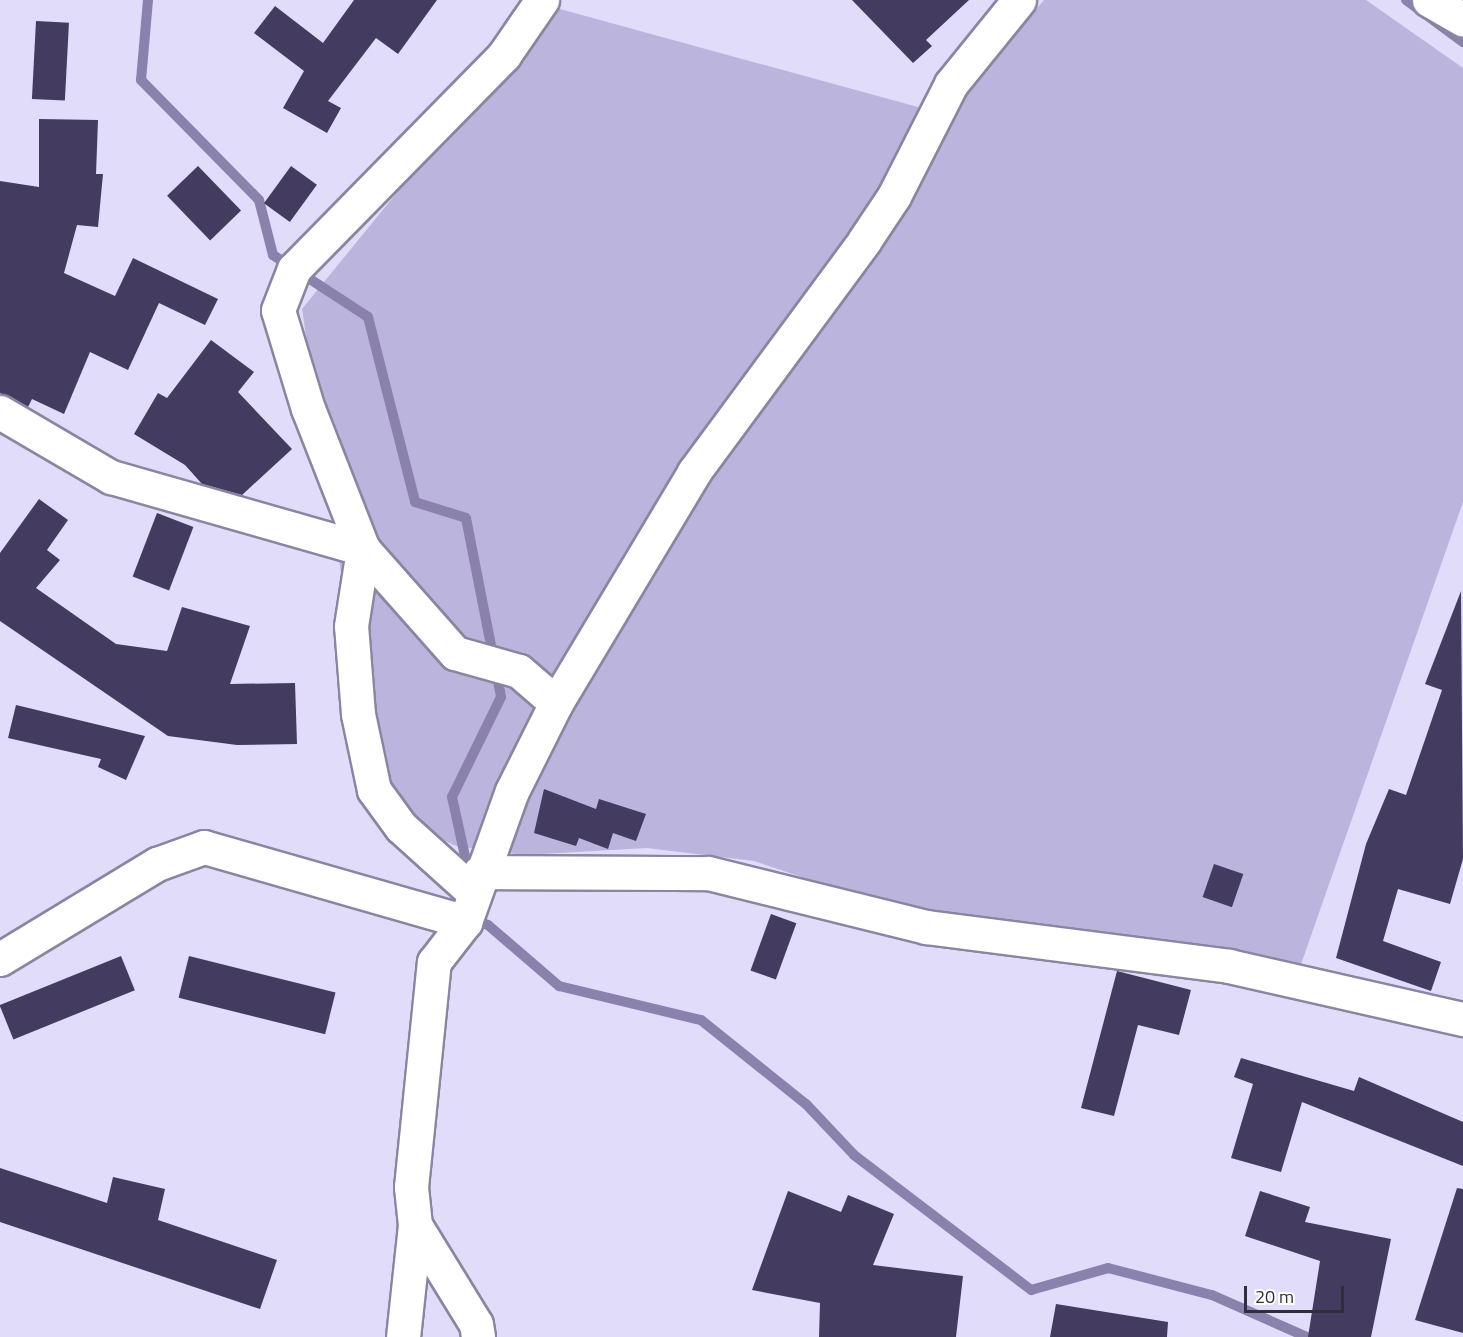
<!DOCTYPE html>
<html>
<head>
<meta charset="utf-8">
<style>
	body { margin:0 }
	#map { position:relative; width:1463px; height:1337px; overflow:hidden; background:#e1dcf9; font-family:"Titillium Web",sans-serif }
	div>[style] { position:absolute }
	.green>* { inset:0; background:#bbb4dd }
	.stream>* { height:10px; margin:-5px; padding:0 5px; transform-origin:5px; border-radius:5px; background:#8a82ad }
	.building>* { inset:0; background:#433b60; transform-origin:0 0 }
	.roads { filter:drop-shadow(2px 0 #8a85a0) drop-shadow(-2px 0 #8a85a0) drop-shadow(0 2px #8a85a0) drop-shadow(0 -2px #8a85a0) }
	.minor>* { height:33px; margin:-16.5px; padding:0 16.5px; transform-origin:16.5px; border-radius:16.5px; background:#fff }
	span { translate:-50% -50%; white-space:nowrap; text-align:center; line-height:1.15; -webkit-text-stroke:6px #fff; paint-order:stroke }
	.scale { position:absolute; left:1244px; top:1286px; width:100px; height:27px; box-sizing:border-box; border:3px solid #302e39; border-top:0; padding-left:8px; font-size:18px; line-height:21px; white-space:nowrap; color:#302e39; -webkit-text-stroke:4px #fff; paint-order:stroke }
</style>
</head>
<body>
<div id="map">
	<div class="green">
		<div style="clip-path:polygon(1044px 0,1366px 0,1463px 68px,1463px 502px,1300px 967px,1236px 950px,898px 909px,754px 861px,647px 848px,524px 855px,456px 846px,416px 827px,382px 790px,364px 728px,302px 309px,549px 6px,947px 115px)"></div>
	</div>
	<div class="stream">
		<div style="left:148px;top:0;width:80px;rotate:95deg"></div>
		<div style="left:141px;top:80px;width:168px;rotate:45.5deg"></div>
		<div style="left:259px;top:200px;width:57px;rotate:75.7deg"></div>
		<div style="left:273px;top:255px;width:113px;rotate:33.1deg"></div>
		<div style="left:368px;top:317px;width:191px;rotate:75.7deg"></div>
		<div style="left:415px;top:502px;width:53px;rotate:17.4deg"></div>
		<div style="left:466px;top:518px;width:182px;rotate:78.9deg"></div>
		<div style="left:501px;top:697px;width:111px;rotate:116.1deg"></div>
		<div style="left:452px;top:797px;width:79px;rotate:77.6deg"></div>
		<div style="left:1406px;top:0;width:71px;rotate:36.4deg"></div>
		<div style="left:470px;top:918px;width:19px;rotate:21deg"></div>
		<div style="left:488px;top:925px;width:94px;rotate:40.7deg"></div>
		<div style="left:559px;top:986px;width:146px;rotate:13.5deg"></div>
		<div style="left:701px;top:1020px;width:134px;rotate:38.7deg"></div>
		<div style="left:806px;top:1104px;width:70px;rotate:46.7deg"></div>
		<div style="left:854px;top:1155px;width:223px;rotate:37.3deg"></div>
		<div style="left:1031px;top:1290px;width:80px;rotate:-15.9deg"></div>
		<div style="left:1108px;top:1268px;width:107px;rotate:14.6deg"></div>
		<div style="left:1212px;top:1295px;width:104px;rotate:23.9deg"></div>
	</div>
	<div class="building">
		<div style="clip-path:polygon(354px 0,437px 0,398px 54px,376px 38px,328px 101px,341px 108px,327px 133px,283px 108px,304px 71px,254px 33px,275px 6px,323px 43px)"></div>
		<div style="clip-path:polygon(852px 0,969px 0,926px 40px,932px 46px,913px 63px)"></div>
		<div style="left:36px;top:21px;width:33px;height:78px;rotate:3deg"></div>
		<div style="clip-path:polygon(39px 119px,98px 120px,96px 174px,103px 174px,98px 227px,77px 225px,64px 273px,115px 296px,133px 258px,218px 299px,205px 325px,159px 303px,128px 370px,90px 352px,64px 414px,32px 399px,28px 407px,0 393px,0 181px,39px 187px)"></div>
		<div style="left:198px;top:166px;width:62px;height:43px;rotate:46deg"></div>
		<div style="left:291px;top:166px;width:32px;height:46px;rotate:36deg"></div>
		<div style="clip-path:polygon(211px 340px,254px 372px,238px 392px,292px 449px,242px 495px,202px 484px,185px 465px,134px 434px,158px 393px,167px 398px)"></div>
		<div style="clip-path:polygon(39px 499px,68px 520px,47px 550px,60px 560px,36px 588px,116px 644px,167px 651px,182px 607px,250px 626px,230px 684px,295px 683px,297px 744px,237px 745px,168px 736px,0 621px,0 553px)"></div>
		<div style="left:157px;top:513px;width:39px;height:68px;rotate:21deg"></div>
		<div style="clip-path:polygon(1461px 591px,1463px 859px,1450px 904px,1398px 889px,1383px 941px,1441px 962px,1431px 991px,1336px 958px,1366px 844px,1389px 789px,1406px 795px,1442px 690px,1425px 684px)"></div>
		<div style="clip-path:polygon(16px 705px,145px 736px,126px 780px,98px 767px,101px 759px,8px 738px)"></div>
		<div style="clip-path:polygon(544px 789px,596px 809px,599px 799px,646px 814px,636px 841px,613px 833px,608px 849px,579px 838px,576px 846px,534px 833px)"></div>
		<div style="left:1214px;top:864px;width:31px;height:35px;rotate:19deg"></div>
		<div style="left:771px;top:914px;width:27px;height:60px;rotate:20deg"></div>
		<div style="left:121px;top:956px;width:37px;height:131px;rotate:68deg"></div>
		<div style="left:189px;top:956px;width:151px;height:43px;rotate:14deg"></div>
		<div style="clip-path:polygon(1117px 971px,1191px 990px,1179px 1035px,1138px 1025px,1114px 1116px,1081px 1108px)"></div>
		<div style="clip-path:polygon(1241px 1058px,1354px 1091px,1359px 1077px,1463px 1122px,1463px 1166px,1302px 1102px,1281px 1172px,1231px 1158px,1253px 1084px,1234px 1077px)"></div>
		<div style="clip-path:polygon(0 1168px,107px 1203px,113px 1177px,165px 1189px,158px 1220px,277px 1260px,260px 1309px,0 1222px)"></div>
		<div style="clip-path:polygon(1457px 1188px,1463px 1189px,1463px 1333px,1415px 1320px)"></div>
		<div style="clip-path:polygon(788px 1191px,841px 1212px,848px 1195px,894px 1214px,873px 1265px,963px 1276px,956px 1337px,819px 1337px,820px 1303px,752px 1290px)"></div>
		<div style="clip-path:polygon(1260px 1191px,1310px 1207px,1305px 1222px,1391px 1239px,1371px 1337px,1308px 1337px,1320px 1261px,1245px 1236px)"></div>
		<div style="clip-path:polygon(1056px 1304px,1168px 1322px,1167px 1337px,1050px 1337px)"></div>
	</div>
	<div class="roads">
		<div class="minor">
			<div style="left:1429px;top:0;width:39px;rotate:30deg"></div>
			<div style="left:0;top:412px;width:129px;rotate:30.4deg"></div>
			<div style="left:111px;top:477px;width:262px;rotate:15.9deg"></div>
			<div style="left:363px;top:549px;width:139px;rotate:48.5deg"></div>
			<div style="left:455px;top:653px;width:66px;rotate:15.7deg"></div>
			<div style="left:519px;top:671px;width:49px;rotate:40.9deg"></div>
			<div style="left:480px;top:872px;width:228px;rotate:0.3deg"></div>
			<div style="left:708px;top:873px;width:225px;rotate:13.9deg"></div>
			<div style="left:926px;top:927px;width:305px;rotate:7.3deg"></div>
			<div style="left:1229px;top:966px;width:240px;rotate:12.8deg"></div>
			<div style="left:473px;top:892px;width:97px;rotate:-137.9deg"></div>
			<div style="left:401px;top:827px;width:46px;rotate:-126.1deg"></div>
			<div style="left:374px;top:790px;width:78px;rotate:-101.9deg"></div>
			<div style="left:358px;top:714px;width:88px;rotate:-94.5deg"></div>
			<div style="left:351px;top:626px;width:78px;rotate:-81.1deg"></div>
			<div style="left:363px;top:549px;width:150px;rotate:-111.4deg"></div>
			<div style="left:308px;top:409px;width:103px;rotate:-106.9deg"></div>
			<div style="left:278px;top:310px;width:44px;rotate:-68.7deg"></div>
			<div style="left:294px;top:269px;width:300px;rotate:-45.5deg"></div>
			<div style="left:504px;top:55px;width:67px;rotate:-55.4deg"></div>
			<div style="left:0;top:959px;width:184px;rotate:-31.2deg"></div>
			<div style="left:157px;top:864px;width:50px;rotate:-19.9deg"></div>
			<div style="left:204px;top:847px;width:272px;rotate:16deg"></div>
			<div style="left:415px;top:1225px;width:116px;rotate:58.4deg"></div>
			<div style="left:476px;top:1324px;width:13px;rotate:81deg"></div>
			<div style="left:403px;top:1337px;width:113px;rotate:-83.9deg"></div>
			<div style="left:415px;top:1225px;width:38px;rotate:-96deg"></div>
			<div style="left:411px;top:1187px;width:226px;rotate:-84.2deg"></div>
			<div style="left:434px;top:962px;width:51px;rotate:-52.2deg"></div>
			<div style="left:465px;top:922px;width:139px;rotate:-70.3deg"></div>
			<div style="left:512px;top:791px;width:98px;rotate:-63.4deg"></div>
			<div style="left:556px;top:703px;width:269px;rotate:-59.1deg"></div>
			<div style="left:694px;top:472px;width:287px;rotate:-53.6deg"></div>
			<div style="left:864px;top:241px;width:54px;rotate:-56.3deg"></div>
			<div style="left:894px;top:196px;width:126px;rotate:-63deg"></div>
			<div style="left:951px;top:84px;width:108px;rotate:-51deg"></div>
		</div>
	</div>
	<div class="scale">20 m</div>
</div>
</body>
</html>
